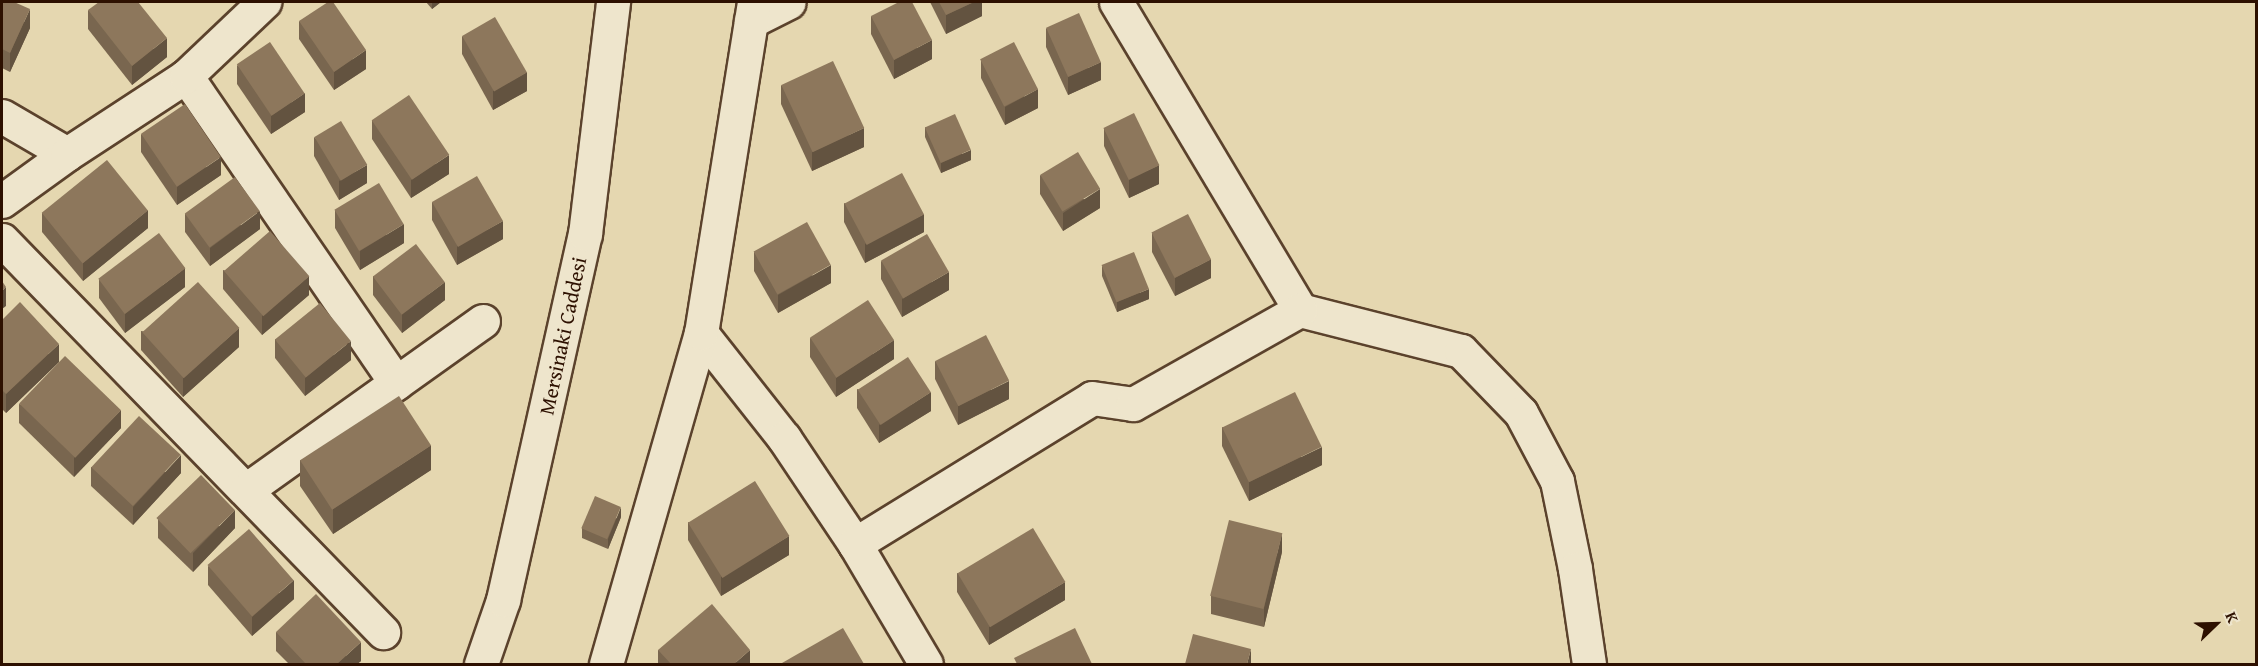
<!DOCTYPE html>
<html>
<head>
<meta charset="utf-8">
<style>
	body { margin:0 }
	#map { position:relative; width:2258px; height:666px; overflow:hidden; background:#e5d7b0; font-family:"Gentium Book Plus",serif }
	div>[style] { position:absolute }
	.roads { filter:drop-shadow(2px 0 #5b422c) drop-shadow(-2px 0 #5b422c) drop-shadow(0 2px #5b422c) drop-shadow(0 -2px #5b422c) }
	.minor>* { height:33px; margin:-16.5px; padding:0 16.5px; transform-origin:16.5px; border-radius:16.5px; background:#eee5cc }
	.wall>* { inset:0; background:#79664f }
	.shaded-wall>* { inset:0; background:#635340 }
	.building>* { inset:0; background:#8d775c; transform-origin:0 0 }
	span { translate:-50% -50%; white-space:nowrap; text-align:center; line-height:1.15; -webkit-text-stroke:5px #eee5cc; paint-order:stroke }
	.street-label { font-size:21px; color:#2d1000 }
	.frame { position:absolute; inset:0; border:3px solid #2d1000; pointer-events:none }
	.north { position:absolute; left:2186px; top:594px; width:60px; height:60px; -webkit-text-stroke:4px #eee5cc; paint-order:stroke; rotate:67deg; font-size:16px; font-weight:700; line-height:24px; text-align:center; color:#2d1000 }
	.north::after { content:''; display:block; margin:auto; width:21px; height:27px; background:#2d1000; clip-path:polygon(50% 0,100% 100%,50% 72%,0 100%) }
</style>
</head>
<body>
<div id="map">
	<div class="roads">
		<div class="minor">
			<div style="left:1116px;top:2px;width:359px;rotate:59.1deg"></div>
			<div style="left:1300px;top:310px;width:166px;rotate:14.3deg"></div>
			<div style="left:1461px;top:351px;width:86px;rotate:45.9deg"></div>
			<div style="left:1521px;top:413px;width:77px;rotate:62.1deg"></div>
			<div style="left:1557px;top:481px;width:90px;rotate:78.4deg"></div>
			<div style="left:1575px;top:569px;width:96px;rotate:81.6deg"></div>
			<div style="left:751px;top:21px;width:42px;rotate:-26.6deg"></div>
			<div style="left:186px;top:76px;width:372px;rotate:55.6deg"></div>
			<div style="left:2px;top:116px;width:75px;rotate:30.3deg"></div>
			<div style="left:2px;top:201px;width:80px;rotate:-35.9deg"></div>
			<div style="left:67px;top:154px;width:142px;rotate:-33.2deg"></div>
			<div style="left:186px;top:76px;width:108px;rotate:-43.5deg"></div>
			<div style="left:2px;top:240px;width:547px;rotate:45.82deg"></div>
			<div style="left:701px;top:333px;width:134px;rotate:51.7deg"></div>
			<div style="left:784px;top:438px;width:128px;rotate:56.2deg"></div>
			<div style="left:855px;top:544px;width:139px;rotate:59.4deg"></div>
			<div style="left:246px;top:490px;width:291px;rotate:-35.5deg"></div>
			<div style="left:855px;top:544px;width:278px;rotate:-31.6deg"></div>
			<div style="left:1092px;top:398px;width:41px;rotate:8.3deg"></div>
			<div style="left:1133px;top:404px;width:192px;rotate:-29.4deg"></div>
			<div style="left:481px;top:664px;width:68px;rotate:-71deg"></div>
			<div style="left:503px;top:600px;width:375px;rotate:-77.4deg"></div>
			<div style="left:585px;top:234px;width:234px;rotate:-83.1deg"></div>
			<div style="left:606px;top:664px;width:344px;rotate:-74deg"></div>
			<div style="left:701px;top:333px;width:335px;rotate:-80.9deg"></div>
		</div>
	</div>
	<div class="wall">
		<div style="clip-path:polygon(2px 2px,30px 28px,10px 72px,2px 68px)"></div>
		<div style="clip-path:polygon(426px 2px,441px 2px,432px 9px)"></div>
		<div style="clip-path:polygon(930px 2px,982px 2px,982px 16px,946px 34px)"></div>
		<div style="clip-path:polygon(88px 10px,167px 57px,132px 85px,88px 29px)"></div>
		<div style="clip-path:polygon(871px 16px,932px 59px,894px 79px,871px 34px)"></div>
		<div style="clip-path:polygon(299px 21px,366px 69px,334px 90px,299px 39px)"></div>
		<div style="clip-path:polygon(1046px 28px,1101px 80px,1068px 95px,1046px 47px)"></div>
		<div style="clip-path:polygon(462px 36px,527px 91px,493px 110px,462px 54px)"></div>
		<div style="clip-path:polygon(981px 60px,1038px 108px,1005px 125px,981px 78px)"></div>
		<div style="clip-path:polygon(237px 65px,305px 112px,271px 134px,237px 84px)"></div>
		<div style="clip-path:polygon(781px 85px,864px 147px,812px 171px,781px 104px)"></div>
		<div style="clip-path:polygon(372px 120px,449px 174px,411px 198px,372px 139px)"></div>
		<div style="clip-path:polygon(925px 127px,971px 160px,941px 173px,925px 137px)"></div>
		<div style="clip-path:polygon(1104px 128px,1159px 184px,1129px 198px,1104px 146px)"></div>
		<div style="clip-path:polygon(141px 134px,221px 175px,177px 205px,141px 152px)"></div>
		<div style="clip-path:polygon(314px 137px,367px 183px,339px 200px,314px 156px)"></div>
		<div style="clip-path:polygon(1040px 175px,1100px 208px,1063px 231px,1040px 194px)"></div>
		<div style="clip-path:polygon(432px 202px,503px 239px,457px 265px,432px 220px)"></div>
		<div style="clip-path:polygon(844px 203px,924px 232px,865px 263px,844px 222px)"></div>
		<div style="clip-path:polygon(335px 210px,404px 243px,360px 270px,335px 228px)"></div>
		<div style="clip-path:polygon(42px 213px,148px 228px,83px 281px,42px 232px)"></div>
		<div style="clip-path:polygon(185px 214px,260px 229px,210px 266px,185px 232px)"></div>
		<div style="clip-path:polygon(1152px 233px,1211px 278px,1175px 296px,1152px 252px)"></div>
		<div style="clip-path:polygon(754px 252px,831px 283px,778px 313px,754px 271px)"></div>
		<div style="clip-path:polygon(881px 261px,949px 290px,902px 317px,881px 279px)"></div>
		<div style="clip-path:polygon(1102px 266px,1149px 299px,1117px 312px,1102px 276px)"></div>
		<div style="clip-path:polygon(223px 270px,309px 295px,262px 335px,223px 289px)"></div>
		<div style="clip-path:polygon(373px 276px,445px 300px,402px 333px,373px 295px)"></div>
		<div style="clip-path:polygon(99px 280px,185px 287px,125px 333px,99px 298px)"></div>
		<div style="clip-path:polygon(2px 320px,59px 362px,6px 413px,2px 409px)"></div>
		<div style="clip-path:polygon(141px 331px,239px 347px,183px 397px,141px 350px)"></div>
		<div style="clip-path:polygon(810px 338px,894px 359px,836px 397px,810px 357px)"></div>
		<div style="clip-path:polygon(275px 339px,351px 360px,305px 396px,275px 358px)"></div>
		<div style="clip-path:polygon(935px 361px,1009px 399px,958px 425px,935px 379px)"></div>
		<div style="clip-path:polygon(857px 389px,931px 411px,879px 443px,857px 408px)"></div>
		<div style="clip-path:polygon(19px 404px,121px 428px,74px 477px,19px 423px)"></div>
		<div style="clip-path:polygon(1222px 427px,1322px 465px,1249px 501px,1222px 446px)"></div>
		<div style="clip-path:polygon(300px 460px,431px 470px,333px 534px,300px 486px)"></div>
		<div style="clip-path:polygon(91px 467px,181px 473px,133px 525px,91px 486px)"></div>
		<div style="clip-path:polygon(621px 517px,608px 549px,582px 538px,582px 528px)"></div>
		<div style="clip-path:polygon(158px 519px,235px 528px,193px 572px,158px 538px)"></div>
		<div style="clip-path:polygon(688px 522px,789px 555px,721px 596px,688px 540px)"></div>
		<div style="clip-path:polygon(1282px 552px,1264px 627px,1211px 614px,1211px 596px)"></div>
		<div style="clip-path:polygon(208px 566px,294px 599px,252px 636px,208px 585px)"></div>
		<div style="clip-path:polygon(957px 573px,1065px 600px,989px 645px,957px 592px)"></div>
		<div style="clip-path:polygon(276px 632px,361px 661px,357px 664px,289px 664px,276px 651px)"></div>
		<div style="clip-path:polygon(658px 650px,750px 664px,658px 664px)"></div>
	</div>
	<div class="shaded-wall">
		<div style="clip-path:polygon(432px 2px,441px 2px,432px 9px)"></div>
		<div style="clip-path:polygon(974px 2px,982px 2px,982px 16px,946px 34px,946px 15px)"></div>
		<div style="clip-path:polygon(30px 9px,30px 28px,10px 72px,10px 53px)"></div>
		<div style="clip-path:polygon(167px 38px,167px 57px,132px 85px,132px 66px)"></div>
		<div style="clip-path:polygon(932px 40px,932px 59px,894px 79px,894px 60px)"></div>
		<div style="clip-path:polygon(366px 50px,366px 69px,334px 90px,334px 72px)"></div>
		<div style="clip-path:polygon(1101px 62px,1101px 80px,1068px 95px,1068px 77px)"></div>
		<div style="clip-path:polygon(527px 72px,527px 91px,493px 110px,493px 91px)"></div>
		<div style="clip-path:polygon(1038px 89px,1038px 108px,1005px 125px,1005px 107px)"></div>
		<div style="clip-path:polygon(305px 93px,305px 112px,271px 134px,271px 116px)"></div>
		<div style="clip-path:polygon(864px 128px,864px 147px,812px 171px,812px 152px)"></div>
		<div style="clip-path:polygon(971px 150px,971px 160px,941px 173px,941px 163px)"></div>
		<div style="clip-path:polygon(449px 155px,449px 174px,411px 198px,411px 180px)"></div>
		<div style="clip-path:polygon(221px 157px,221px 175px,177px 205px,177px 187px)"></div>
		<div style="clip-path:polygon(367px 165px,367px 183px,339px 200px,339px 181px)"></div>
		<div style="clip-path:polygon(1159px 165px,1159px 184px,1129px 198px,1129px 179px)"></div>
		<div style="clip-path:polygon(1100px 189px,1100px 208px,1063px 231px,1063px 213px)"></div>
		<div style="clip-path:polygon(148px 210px,148px 228px,83px 281px,83px 263px)"></div>
		<div style="clip-path:polygon(260px 211px,260px 229px,210px 266px,210px 248px)"></div>
		<div style="clip-path:polygon(924px 214px,924px 232px,865px 263px,865px 244px)"></div>
		<div style="clip-path:polygon(503px 221px,503px 239px,457px 265px,457px 246px)"></div>
		<div style="clip-path:polygon(404px 224px,404px 243px,360px 270px,360px 251px)"></div>
		<div style="clip-path:polygon(1211px 259px,1211px 278px,1175px 296px,1175px 278px)"></div>
		<div style="clip-path:polygon(831px 265px,831px 283px,778px 313px,778px 295px)"></div>
		<div style="clip-path:polygon(185px 268px,185px 287px,125px 333px,125px 314px)"></div>
		<div style="clip-path:polygon(949px 272px,949px 290px,902px 317px,902px 299px)"></div>
		<div style="clip-path:polygon(309px 276px,309px 295px,262px 335px,262px 316px)"></div>
		<div style="clip-path:polygon(445px 282px,445px 300px,402px 333px,402px 314px)"></div>
		<div style="clip-path:polygon(6px 287px,6px 306px,2px 309px,2px 291px)"></div>
		<div style="clip-path:polygon(1149px 289px,1149px 299px,1117px 312px,1117px 302px)"></div>
		<div style="clip-path:polygon(239px 328px,239px 347px,183px 397px,183px 378px)"></div>
		<div style="clip-path:polygon(894px 340px,894px 359px,836px 397px,836px 378px)"></div>
		<div style="clip-path:polygon(351px 341px,351px 360px,305px 396px,305px 378px)"></div>
		<div style="clip-path:polygon(59px 344px,59px 362px,6px 413px,6px 394px)"></div>
		<div style="clip-path:polygon(1009px 381px,1009px 399px,958px 425px,958px 406px)"></div>
		<div style="clip-path:polygon(931px 392px,931px 411px,879px 443px,879px 425px)"></div>
		<div style="clip-path:polygon(121px 410px,121px 428px,74px 477px,74px 458px)"></div>
		<div style="clip-path:polygon(431px 445px,431px 470px,333px 534px,333px 509px)"></div>
		<div style="clip-path:polygon(1322px 447px,1322px 465px,1249px 501px,1249px 482px)"></div>
		<div style="clip-path:polygon(181px 455px,181px 473px,133px 525px,133px 507px)"></div>
		<div style="clip-path:polygon(621px 507px,621px 517px,608px 549px,608px 539px)"></div>
		<div style="clip-path:polygon(235px 510px,235px 528px,193px 572px,193px 553px)"></div>
		<div style="clip-path:polygon(1282px 533px,1282px 552px,1264px 627px,1264px 608px)"></div>
		<div style="clip-path:polygon(789px 536px,789px 555px,721px 596px,721px 577px)"></div>
		<div style="clip-path:polygon(294px 580px,294px 599px,252px 636px,252px 617px)"></div>
		<div style="clip-path:polygon(1065px 582px,1065px 600px,989px 645px,989px 627px)"></div>
		<div style="clip-path:polygon(361px 642px,361px 661px,357px 664px,337px 664px)"></div>
		<div style="clip-path:polygon(1251px 649px,1251px 664px,1247px 664px)"></div>
		<div style="clip-path:polygon(750px 650px,750px 664px,734px 664px)"></div>
	</div>
	<div class="building">
		<div style="clip-path:polygon(2px 2px,14px 2px,30px 9px,10px 53px,2px 49px)"></div>
		<div style="clip-path:polygon(99px 2px,138px 2px,167px 38px,132px 66px,88px 10px)"></div>
		<div style="clip-path:polygon(328px 2px,333px 2px,366px 50px,334px 72px,299px 21px)"></div>
		<div style="clip-path:polygon(899px 2px,912px 2px,932px 40px,894px 60px,871px 16px)"></div>
		<div style="clip-path:polygon(939px 2px,974px 2px,946px 15px)"></div>
		<div style="left:1079px;top:13px;width:54px;height:36px;rotate:66deg"></div>
		<div style="left:495px;top:17px;width:64px;height:38px;rotate:60deg"></div>
		<div style="left:270px;top:42px;width:62px;height:40px;rotate:56deg"></div>
		<div style="left:1014px;top:42px;width:53px;height:38px;rotate:63deg"></div>
		<div style="left:833px;top:61px;width:74px;height:57px;rotate:65deg"></div>
		<div style="left:409px;top:95px;width:72px;height:45px;rotate:56deg"></div>
		<div style="left:185px;top:104px;width:64px;height:53px;rotate:56deg"></div>
		<div style="left:1134px;top:113px;width:58px;height:34px;rotate:64deg"></div>
		<div style="left:955px;top:114px;width:39px;height:33px;rotate:66deg"></div>
		<div style="left:341px;top:121px;width:51px;height:31px;rotate:59deg"></div>
		<div style="left:1078px;top:152px;width:43px;height:44px;rotate:59deg"></div>
		<div style="left:107px;top:160px;width:65px;height:84px;rotate:51deg"></div>
		<div style="left:902px;top:173px;width:47px;height:65px;rotate:62deg"></div>
		<div style="left:477px;top:176px;width:52px;height:52px;rotate:60deg"></div>
		<div style="left:235px;top:177px;width:42px;height:62px;rotate:54deg"></div>
		<div style="left:379px;top:183px;width:48px;height:52px;rotate:59deg"></div>
		<div style="left:1188px;top:214px;width:51px;height:41px;rotate:63deg"></div>
		<div style="left:807px;top:222px;width:49px;height:61px;rotate:61deg"></div>
		<div style="left:270px;top:231px;width:60px;height:61px;rotate:49deg"></div>
		<div style="left:159px;top:233px;width:44px;height:76px;rotate:53deg"></div>
		<div style="left:927px;top:234px;width:44px;height:53px;rotate:60deg"></div>
		<div style="left:416px;top:244px;width:48px;height:54px;rotate:53deg"></div>
		<div style="left:1134px;top:252px;width:40px;height:35px;rotate:68deg"></div>
		<div style="clip-path:polygon(2px 281px,6px 287px,2px 291px)"></div>
		<div style="left:198px;top:282px;width:62px;height:75px;rotate:48deg"></div>
		<div style="left:868px;top:300px;width:48px;height:69px;rotate:57deg"></div>
		<div style="clip-path:polygon(20px 302px,59px 344px,6px 394px,2px 390px,2px 320px)"></div>
		<div style="left:320px;top:303px;width:49px;height:58px;rotate:51deg"></div>
		<div style="left:986px;top:335px;width:51px;height:57px;rotate:63deg"></div>
		<div style="left:65px;top:356px;width:78px;height:66px;rotate:44deg"></div>
		<div style="left:908px;top:357px;width:42px;height:60px;rotate:57deg"></div>
		<div style="left:1295px;top:392px;width:61px;height:81px;rotate:64deg"></div>
		<div style="left:399px;top:396px;width:59px;height:118px;rotate:57deg"></div>
		<div style="left:139px;top:416px;width:57px;height:70px;rotate:43deg"></div>
		<div style="left:201px;top:475px;width:49px;height:62px;rotate:46deg"></div>
		<div style="left:755px;top:481px;width:65px;height:79px;rotate:58deg"></div>
		<div style="left:595px;top:496px;width:28px;height:35px;rotate:23deg"></div>
		<div style="left:1229px;top:520px;width:55px;height:78px;rotate:14deg"></div>
		<div style="left:1033px;top:528px;width:63px;height:88px;rotate:59deg"></div>
		<div style="left:249px;top:529px;width:68px;height:55px;rotate:49deg"></div>
		<div style="clip-path:polygon(316px 594px,361px 642px,337px 664px,306px 664px,276px 632px)"></div>
		<div style="clip-path:polygon(712px 604px,750px 650px,734px 664px,671px 664px,658px 650px)"></div>
		<div style="clip-path:polygon(843px 628px,864px 664px,782px 664px,782px 663px)"></div>
		<div style="clip-path:polygon(1075px 628px,1092px 664px,1017px 664px,1014px 658px)"></div>
		<div style="clip-path:polygon(1193px 634px,1251px 649px,1247px 664px,1185px 664px)"></div>
	</div>
	<div class="street-label">
		<span style="left:563px;top:336px;rotate:-78deg">Mersinaki Caddesi</span>
	</div>
	<div class="frame"></div>
	<div class="north">K</div>
</div>
</body>
</html>
